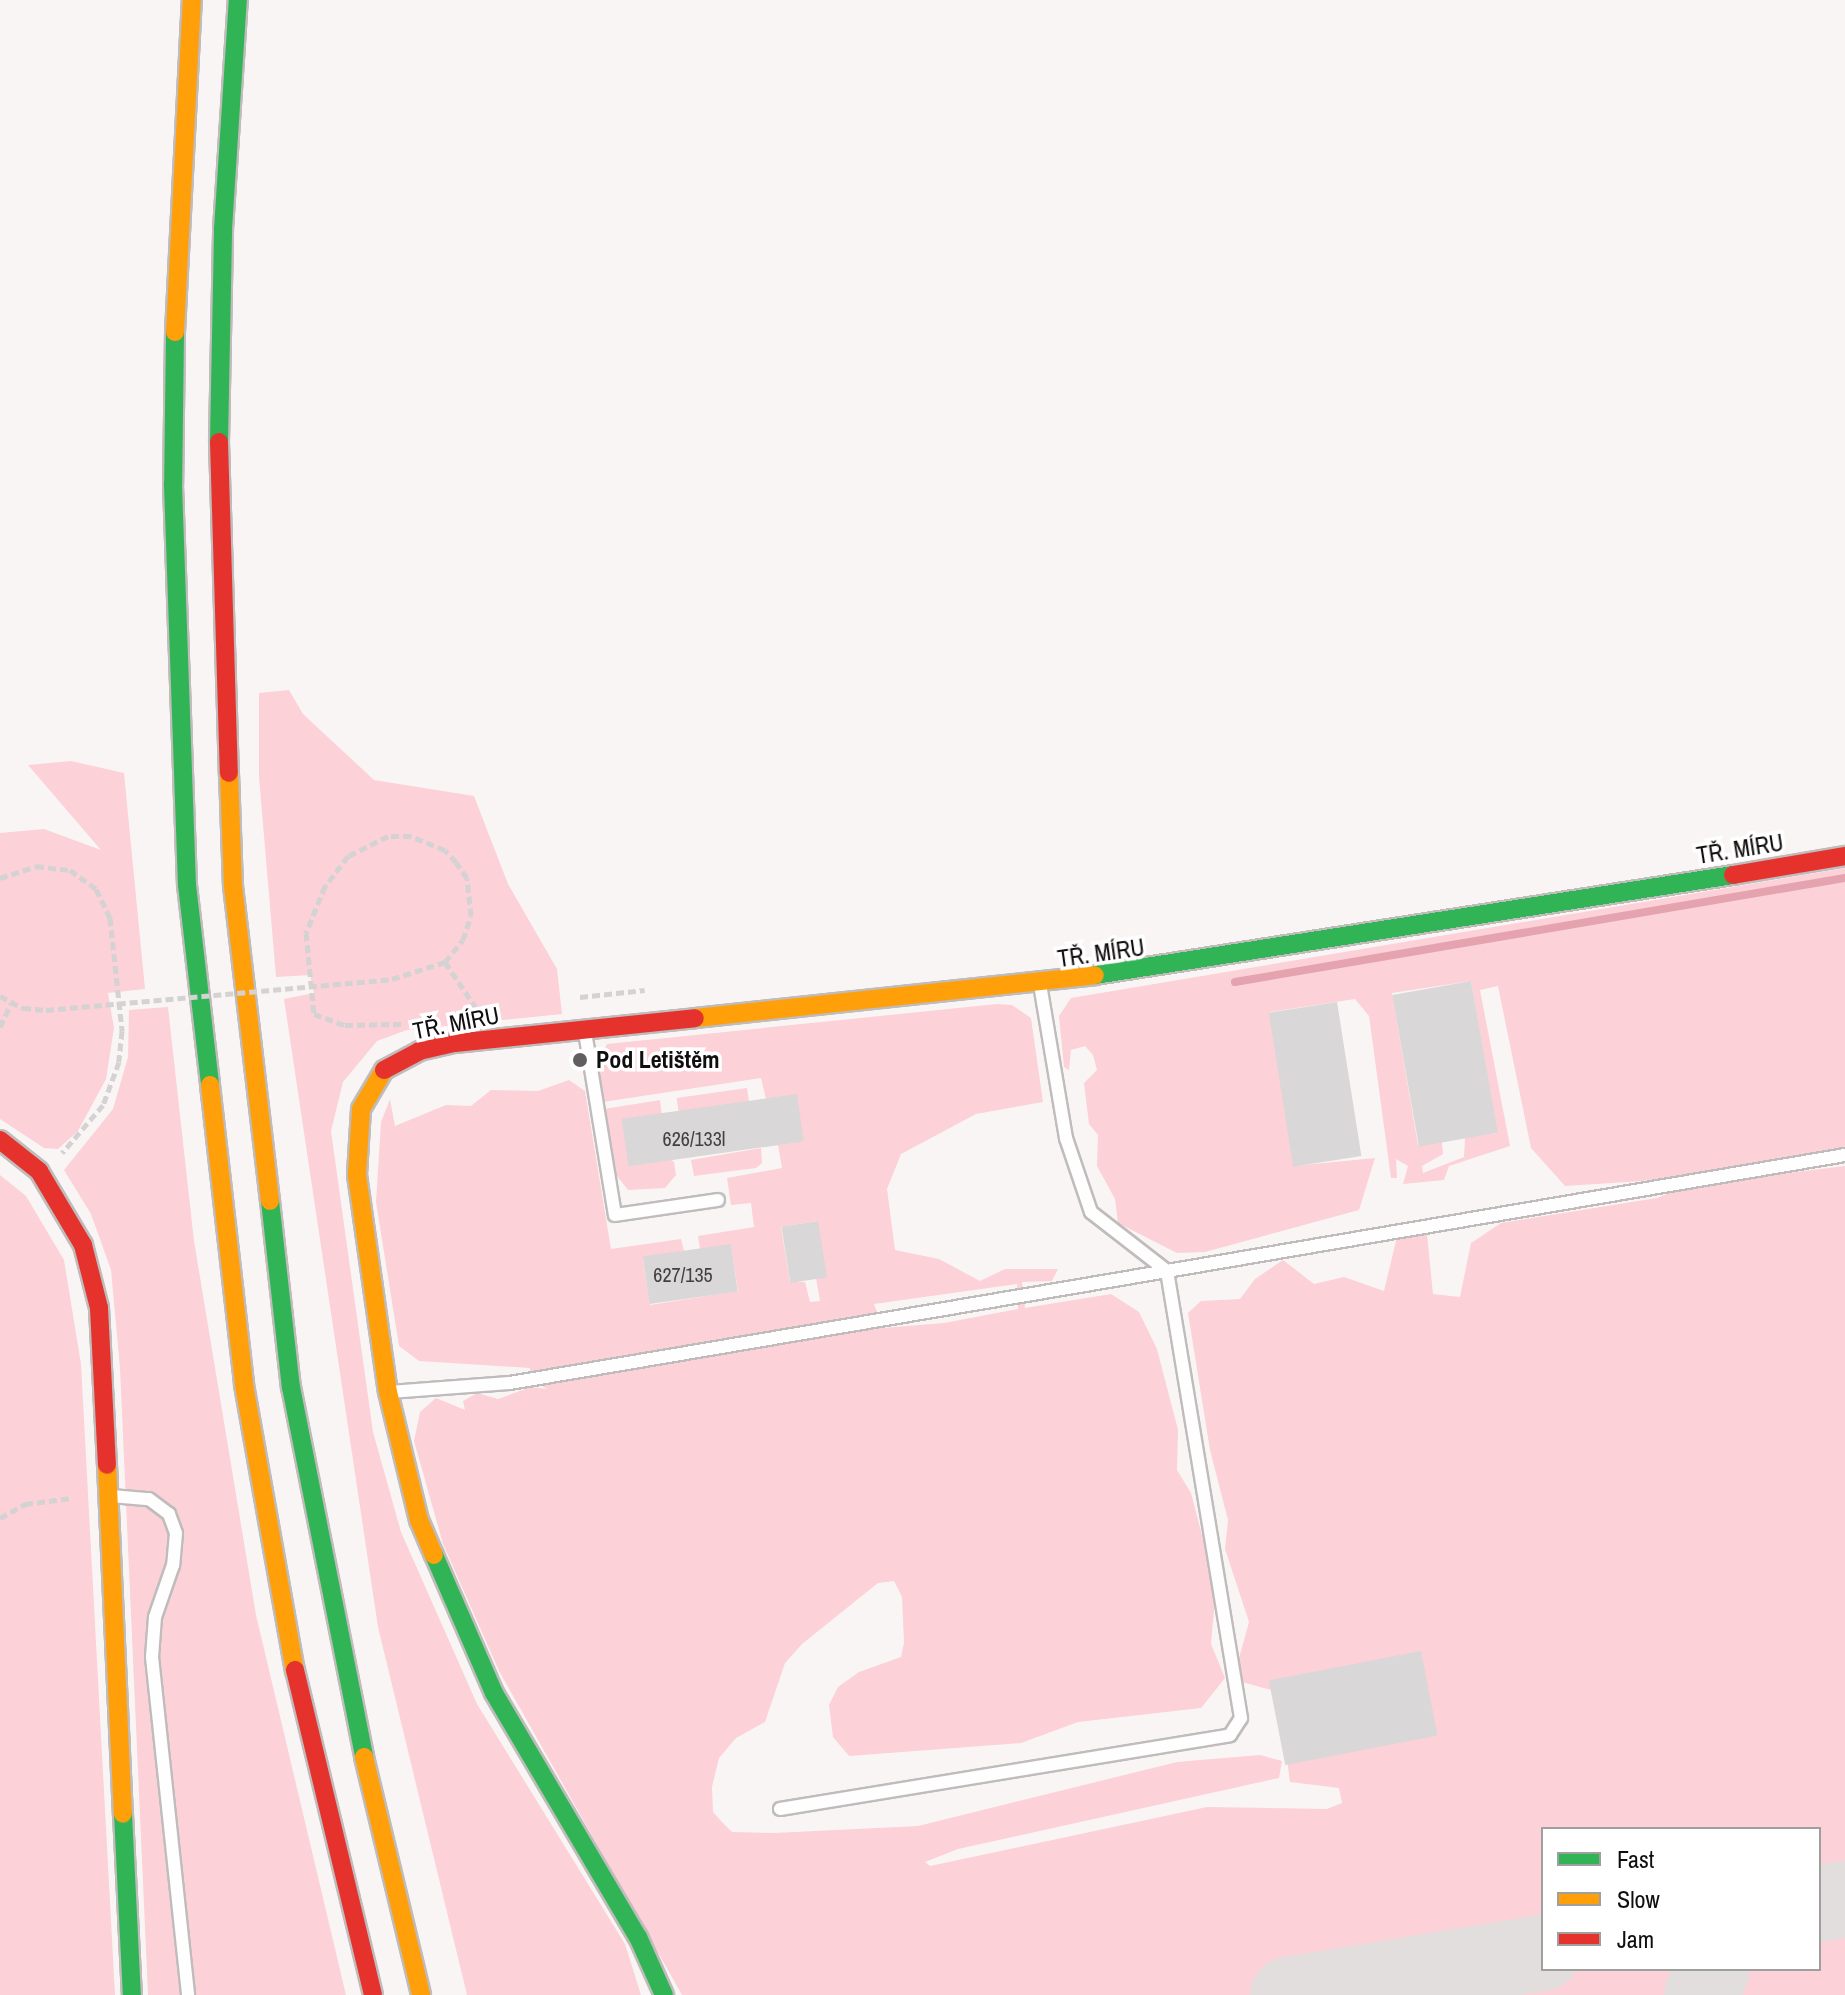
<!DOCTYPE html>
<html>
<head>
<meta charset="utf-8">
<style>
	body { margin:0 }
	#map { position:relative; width:1845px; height:1995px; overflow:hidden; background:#faf5f5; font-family:"Archivo Narrow",sans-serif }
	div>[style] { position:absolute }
	.green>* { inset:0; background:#fcd1d8; transform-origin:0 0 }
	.stream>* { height:8px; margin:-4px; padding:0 4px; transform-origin:4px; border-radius:4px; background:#e4a3af }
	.taxiway>* { height:76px; margin:-38px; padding:0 38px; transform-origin:38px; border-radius:38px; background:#e2dede }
	.building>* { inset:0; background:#d9d7d7; transform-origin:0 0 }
	.path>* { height:5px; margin-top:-2.5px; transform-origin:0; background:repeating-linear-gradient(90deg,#d4d2d2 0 8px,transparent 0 12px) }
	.roads { filter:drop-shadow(2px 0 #c0bcbc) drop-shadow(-2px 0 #c0bcbc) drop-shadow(0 2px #c0bcbc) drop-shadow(0 -2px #c0bcbc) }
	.lane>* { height:12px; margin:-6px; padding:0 6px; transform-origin:6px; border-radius:6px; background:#fefefe }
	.fast>* { height:18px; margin:-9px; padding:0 9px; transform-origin:9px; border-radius:9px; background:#30b455 }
	.slow>* { height:18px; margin:-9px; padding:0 9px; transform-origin:9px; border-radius:9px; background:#ff9f0a }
	.jam>* { height:18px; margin:-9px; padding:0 9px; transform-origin:9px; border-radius:9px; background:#e5322d }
	.path-bridge>* { height:5px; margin-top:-2.5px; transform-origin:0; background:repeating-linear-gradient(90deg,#d4d2d2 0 8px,transparent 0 12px) }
	.dots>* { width:22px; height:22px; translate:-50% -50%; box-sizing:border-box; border:4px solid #fff; border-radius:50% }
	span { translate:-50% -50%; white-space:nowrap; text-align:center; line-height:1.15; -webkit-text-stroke:7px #fff; paint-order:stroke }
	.number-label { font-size:20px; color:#434041 }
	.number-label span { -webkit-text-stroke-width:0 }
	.street-label { font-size:24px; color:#110e0f }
	.poi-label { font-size:24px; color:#110e0f; font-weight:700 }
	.left { translate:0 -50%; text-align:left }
	.legend { position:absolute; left:1541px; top:1827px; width:280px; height:144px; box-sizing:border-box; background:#fff; border:2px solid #a09f9f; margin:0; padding:10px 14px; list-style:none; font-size:24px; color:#110e0f }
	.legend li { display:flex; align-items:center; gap:16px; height:40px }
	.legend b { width:40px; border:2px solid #a09f9f }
</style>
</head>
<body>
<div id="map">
	<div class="green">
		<div style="clip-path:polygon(289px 690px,303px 714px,374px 780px,474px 796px,508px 884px,557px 969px,562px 1014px,407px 1030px,377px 1041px,343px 1082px,331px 1131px,373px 1432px,401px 1532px,477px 1704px,625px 1944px,641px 1995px,467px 1995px,378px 1627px,284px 999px,314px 993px,310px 975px,276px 977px,259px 777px,259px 693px)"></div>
		<div style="clip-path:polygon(71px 761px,124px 773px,145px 989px,108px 993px,114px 1028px,106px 1079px,78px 1131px,58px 1149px,44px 1148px,0 1119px,0 833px,44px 829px,101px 850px,28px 765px)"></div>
		<div style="clip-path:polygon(evenodd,1845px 868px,1845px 1150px,1642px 1181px,1565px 1186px,1531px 1148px,1498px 986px,1480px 990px,1510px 1146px,1449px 1166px,1444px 1180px,1403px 1184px,1408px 1166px,1396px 1159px,1397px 1178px,1391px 1178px,1369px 1016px,1355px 999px,1270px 1012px,1294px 1166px,1375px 1158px,1359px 1210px,1205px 1252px,1177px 1253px,1118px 1223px,1115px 1199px,1097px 1166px,1098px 1135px,1089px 1124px,1084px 1083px,1097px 1070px,1093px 1055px,1085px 1046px,1071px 1050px,1069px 1070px,1064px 1067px,1059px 1016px,1071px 998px,1845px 868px,1471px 981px,1497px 1133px,1465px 1138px,1464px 1157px,1423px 1173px,1422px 1166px,1443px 1154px,1442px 1142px,1418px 1145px,1392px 993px,1471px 981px)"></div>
		<div style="clip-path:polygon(evenodd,997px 1004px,1012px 1005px,1031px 1018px,1043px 1102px,976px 1114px,901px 1154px,887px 1189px,895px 1250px,939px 1259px,980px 1281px,1005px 1269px,1058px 1269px,1052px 1281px,1022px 1282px,1025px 1308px,1111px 1294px,1139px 1312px,1157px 1349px,1178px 1430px,1177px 1470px,1191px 1493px,1216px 1589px,1211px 1644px,1225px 1678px,1201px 1708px,1078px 1722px,1021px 1743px,849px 1756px,833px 1737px,829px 1705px,838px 1687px,859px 1672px,901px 1657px,904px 1643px,902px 1597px,894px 1581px,878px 1583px,802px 1644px,785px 1663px,765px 1722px,736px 1738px,719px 1758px,712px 1787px,713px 1812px,721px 1821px,732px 1832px,774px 1833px,918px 1826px,1177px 1762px,1260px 1755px,1282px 1761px,1279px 1778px,958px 1849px,925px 1862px,930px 1866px,1207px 1807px,1327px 1809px,1342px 1803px,1339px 1788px,1290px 1782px,1287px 1760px,1437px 1735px,1242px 1682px,1239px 1658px,1249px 1622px,1225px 1549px,1228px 1520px,1210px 1450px,1188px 1313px,1201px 1301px,1240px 1299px,1255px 1279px,1283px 1260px,1314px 1284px,1344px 1277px,1384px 1291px,1400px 1224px,1412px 1221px,1426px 1224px,1433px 1294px,1460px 1297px,1471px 1243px,1501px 1223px,1657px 1198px,1690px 1185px,1845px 1166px,1845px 1879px,1819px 1884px,1819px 1829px,1543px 1829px,1543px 1928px,1413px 1955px,1376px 1972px,1353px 1968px,1316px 1985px,1258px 1995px,682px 1995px,499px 1671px,443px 1544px,414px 1441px,420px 1412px,436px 1398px,465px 1410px,463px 1401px,477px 1393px,498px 1399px,531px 1387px,548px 1389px,531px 1381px,530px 1368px,419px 1361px,399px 1346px,376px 1202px,381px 1122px,390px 1099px,395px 1126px,446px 1105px,471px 1106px,491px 1090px,538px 1091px,569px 1080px,585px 1091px,611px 1249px,681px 1239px,684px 1251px,643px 1259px,650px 1305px,738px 1291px,731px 1245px,700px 1249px,698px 1236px,754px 1227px,751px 1203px,731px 1205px,727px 1178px,782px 1168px,778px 1145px,804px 1141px,766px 1099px,761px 1078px,603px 1102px,597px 1064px,607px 1044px,997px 1004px,817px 1221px,826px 1276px,816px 1278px,820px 1301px,810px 1302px,805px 1282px,790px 1282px,781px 1227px,817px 1221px,997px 1004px,1017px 1284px,1018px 1309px,944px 1323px,883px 1328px,874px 1304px,1017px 1284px)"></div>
		<div style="clip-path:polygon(168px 1007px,194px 1241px,256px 1615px,346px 1995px,148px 1995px,120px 1368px,111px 1270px,91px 1214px,64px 1170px,113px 1109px,128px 1057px,129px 1010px)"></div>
		<div style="left:747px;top:1088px;width:14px;height:71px;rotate:82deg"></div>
		<div style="clip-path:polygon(660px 1100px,662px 1116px,623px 1123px,674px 1162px,676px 1175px,665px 1188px,628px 1190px,613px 1171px,604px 1109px)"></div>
		<div style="clip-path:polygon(761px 1148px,762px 1163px,756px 1168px,694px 1176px,691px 1160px)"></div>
		<div style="clip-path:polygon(0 1175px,26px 1196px,64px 1260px,81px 1364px,115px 1995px,0 1995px)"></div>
		<div style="clip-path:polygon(1845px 1923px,1845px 1995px,1720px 1995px,1739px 1969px,1819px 1969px,1819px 1927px)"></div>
		<div style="clip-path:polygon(1549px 1969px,1673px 1969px,1679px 1995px,1420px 1995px)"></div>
	</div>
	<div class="stream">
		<div style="left:1235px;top:982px;width:619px;rotate:-9.68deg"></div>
	</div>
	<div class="taxiway">
		<div style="left:1819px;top:1904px;width:26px;rotate:-11deg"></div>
		<div style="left:1288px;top:1995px;width:258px;rotate:-9.4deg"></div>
		<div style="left:1702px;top:1995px;width:28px;rotate:-69deg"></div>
	</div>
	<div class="building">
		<div style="left:1471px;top:981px;width:154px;height:80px;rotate:80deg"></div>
		<div style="left:1337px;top:1002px;width:156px;height:69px;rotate:81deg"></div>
		<div style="left:797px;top:1094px;width:48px;height:177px;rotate:82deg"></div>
		<div style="left:818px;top:1221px;width:57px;height:37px;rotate:81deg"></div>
		<div style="left:731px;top:1244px;width:48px;height:89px;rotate:82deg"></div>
		<div style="left:1421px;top:1651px;width:86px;height:155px;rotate:79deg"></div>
	</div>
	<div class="path">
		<div style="left:0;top:878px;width:38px;rotate:-18deg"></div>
		<div style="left:36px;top:866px;width:34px;rotate:7deg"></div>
		<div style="left:70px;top:870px;width:32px;rotate:36deg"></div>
		<div style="left:96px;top:889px;width:32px;rotate:64deg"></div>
		<div style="left:110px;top:918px;width:114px;rotate:83.9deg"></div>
		<div style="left:122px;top:1031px;width:31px;rotate:96deg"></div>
		<div style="left:119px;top:1062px;width:46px;rotate:110.4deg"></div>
		<div style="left:103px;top:1105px;width:63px;rotate:130.5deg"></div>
		<div style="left:445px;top:962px;width:59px;rotate:56deg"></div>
		<div style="left:392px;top:979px;width:56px;rotate:-17.8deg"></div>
		<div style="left:445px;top:962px;width:28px;rotate:-51deg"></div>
		<div style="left:463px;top:940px;width:25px;rotate:-72deg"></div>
		<div style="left:471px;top:916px;width:38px;rotate:-96deg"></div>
		<div style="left:467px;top:878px;width:19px;rotate:-125deg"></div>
		<div style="left:456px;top:862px;width:16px;rotate:-133deg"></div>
		<div style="left:445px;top:850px;width:37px;rotate:-158deg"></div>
		<div style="left:411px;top:836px;width:23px;rotate:180deg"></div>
		<div style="left:388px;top:836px;width:45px;rotate:153.4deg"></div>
		<div style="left:348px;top:856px;width:38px;rotate:127deg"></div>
		<div style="left:325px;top:886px;width:51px;rotate:112deg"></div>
		<div style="left:306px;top:933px;width:81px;rotate:84.4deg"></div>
		<div style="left:314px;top:1014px;width:33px;rotate:20deg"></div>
		<div style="left:345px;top:1025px;width:56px;rotate:-1deg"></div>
		<div style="left:0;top:996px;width:26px;rotate:28deg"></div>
		<div style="left:23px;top:1008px;width:23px;rotate:5deg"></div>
		<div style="left:580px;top:997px;width:65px;rotate:-6.1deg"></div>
		<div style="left:0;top:1027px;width:26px;rotate:-65deg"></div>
		<div style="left:0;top:1518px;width:29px;rotate:-29deg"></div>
		<div style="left:25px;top:1504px;width:47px;rotate:-7.3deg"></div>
	</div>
	<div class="roads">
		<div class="lane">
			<div style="left:585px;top:1032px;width:185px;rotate:80.7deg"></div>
			<div style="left:615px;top:1215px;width:104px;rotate:-8.3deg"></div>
			<div style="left:389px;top:1392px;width:121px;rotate:-4.3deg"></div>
			<div style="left:510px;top:1383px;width:666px;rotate:-9.67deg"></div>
			<div style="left:1167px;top:1271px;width:96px;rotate:-142.2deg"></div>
			<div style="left:1091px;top:1212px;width:78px;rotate:-108.7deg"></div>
			<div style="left:1066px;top:1138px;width:155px;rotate:-99.6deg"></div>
			<div style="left:111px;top:1496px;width:38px;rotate:5deg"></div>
			<div style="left:149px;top:1499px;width:25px;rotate:37deg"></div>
			<div style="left:169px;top:1514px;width:20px;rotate:70deg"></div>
			<div style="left:176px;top:1533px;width:32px;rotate:95deg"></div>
			<div style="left:173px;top:1565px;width:55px;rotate:109.1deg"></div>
			<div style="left:155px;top:1617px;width:40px;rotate:94.3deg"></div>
			<div style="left:152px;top:1657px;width:340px;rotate:83.9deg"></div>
			<div style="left:780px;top:1809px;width:456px;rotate:-9.3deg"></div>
			<div style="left:1230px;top:1735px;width:20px;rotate:-57deg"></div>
			<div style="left:1241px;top:1718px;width:453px;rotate:-99.4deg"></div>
			<div style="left:1167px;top:1271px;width:688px;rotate:-9.71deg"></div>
		</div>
		<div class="fast">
			<div style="left:175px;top:332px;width:153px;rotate:90.7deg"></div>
			<div style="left:173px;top:485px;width:400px;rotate:88deg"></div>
			<div style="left:187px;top:885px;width:201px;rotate:83.4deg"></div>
			<div style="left:219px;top:442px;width:213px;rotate:-88.9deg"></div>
			<div style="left:223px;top:229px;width:229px;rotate:-86.3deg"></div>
			<div style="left:1095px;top:975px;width:646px;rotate:-8.91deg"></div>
			<div style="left:270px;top:1201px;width:187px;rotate:83.6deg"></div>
			<div style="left:291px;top:1387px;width:377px;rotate:78.8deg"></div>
			<div style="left:434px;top:1555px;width:150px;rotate:66.5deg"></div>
			<div style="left:494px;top:1693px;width:283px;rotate:59.5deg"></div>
			<div style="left:638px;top:1937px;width:64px;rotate:65.9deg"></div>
			<div style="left:123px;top:1814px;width:181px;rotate:87.2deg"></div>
		</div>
		<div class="slow">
			<div style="left:175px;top:332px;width:332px;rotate:-87.1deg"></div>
			<div style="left:229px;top:773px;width:113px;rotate:88deg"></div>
			<div style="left:233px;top:886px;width:317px;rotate:83.3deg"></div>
			<div style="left:695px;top:1018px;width:402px;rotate:-6.1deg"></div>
			<div style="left:384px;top:1070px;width:45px;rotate:120.5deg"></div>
			<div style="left:361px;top:1109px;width:66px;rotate:93.5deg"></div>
			<div style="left:357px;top:1175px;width:219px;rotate:81.9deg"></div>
			<div style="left:388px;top:1392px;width:132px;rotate:76.4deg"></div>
			<div style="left:419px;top:1520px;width:38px;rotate:67deg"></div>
			<div style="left:210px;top:1085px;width:302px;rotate:83.5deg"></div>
			<div style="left:244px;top:1385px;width:290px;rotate:79.9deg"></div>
			<div style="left:107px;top:1465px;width:349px;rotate:87.4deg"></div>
			<div style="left:364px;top:1757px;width:245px;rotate:76.5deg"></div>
		</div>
		<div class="jam">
			<div style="left:219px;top:442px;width:331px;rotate:88.3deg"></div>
			<div style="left:1733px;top:875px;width:114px;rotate:-9.6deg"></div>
			<div style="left:384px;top:1070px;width:40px;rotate:-28deg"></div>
			<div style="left:419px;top:1051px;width:37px;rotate:-13deg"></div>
			<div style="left:455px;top:1043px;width:241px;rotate:-5.9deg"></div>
			<div style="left:0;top:1140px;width:50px;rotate:38.5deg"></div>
			<div style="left:39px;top:1171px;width:86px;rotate:59.3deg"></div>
			<div style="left:83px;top:1245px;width:65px;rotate:75.7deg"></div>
			<div style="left:99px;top:1308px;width:157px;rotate:87.1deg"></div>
			<div style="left:295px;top:1670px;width:334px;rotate:76.5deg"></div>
		</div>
	</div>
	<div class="path-bridge">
		<div style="left:46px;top:1010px;width:347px;rotate:-5.1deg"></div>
	</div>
	<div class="dots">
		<div style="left:580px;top:1060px;background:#635f60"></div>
	</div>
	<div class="number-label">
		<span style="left:694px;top:1138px">626/133l</span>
		<span style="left:683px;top:1274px">627/135</span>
	</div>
	<div class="street-label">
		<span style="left:1740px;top:849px;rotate:-9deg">TŘ. MÍRU</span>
		<span style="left:1101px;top:953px;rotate:-8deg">TŘ. MÍRU</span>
		<span style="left:456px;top:1023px;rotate:-11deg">TŘ. MÍRU</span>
	</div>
	<div class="poi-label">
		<span class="left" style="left:596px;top:1060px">Pod Letištěm</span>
	</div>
	<ul class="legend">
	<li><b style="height:10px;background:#30b455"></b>Fast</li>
	<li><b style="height:10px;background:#ff9f0a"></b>Slow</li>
	<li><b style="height:10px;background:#e5322d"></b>Jam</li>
	</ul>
</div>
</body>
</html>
